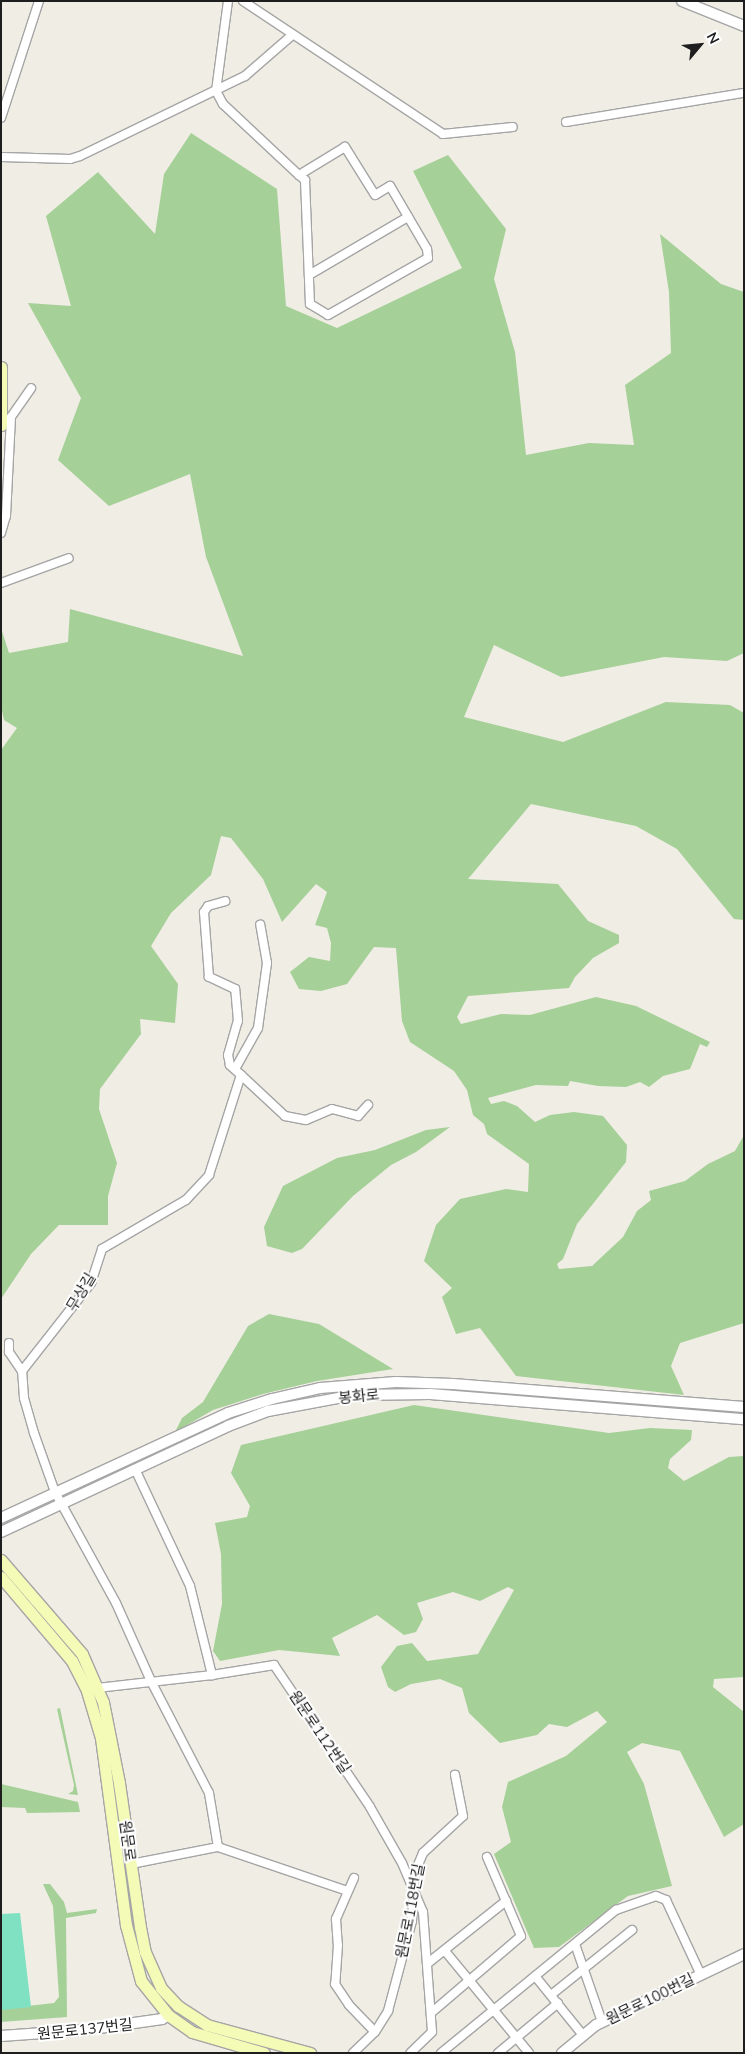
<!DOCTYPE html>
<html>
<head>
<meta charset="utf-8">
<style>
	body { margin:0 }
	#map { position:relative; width:745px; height:2054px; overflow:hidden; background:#f0ede4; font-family:Mulish,"Noto Sans KR",sans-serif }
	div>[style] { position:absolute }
	.forest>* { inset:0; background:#a5d098 }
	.pitch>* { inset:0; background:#80e1c2 }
	.roads { filter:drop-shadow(1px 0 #a5a5a5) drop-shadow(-1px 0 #a5a5a5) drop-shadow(0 1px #a5a5a5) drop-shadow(0 -1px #a5a5a5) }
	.minor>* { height:8px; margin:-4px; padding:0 4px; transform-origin:4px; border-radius:4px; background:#fff }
	.tertiary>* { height:10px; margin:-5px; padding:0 5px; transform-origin:5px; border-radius:5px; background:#fff }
	.secondary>* { height:11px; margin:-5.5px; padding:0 5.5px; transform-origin:5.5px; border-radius:5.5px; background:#f3fbb7 }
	span { translate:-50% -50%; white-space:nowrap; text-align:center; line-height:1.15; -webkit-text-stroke:4px #fff; paint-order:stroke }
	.street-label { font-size:15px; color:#1e1e1e }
	.frame { position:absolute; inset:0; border:2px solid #1e1e1e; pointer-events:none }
	.north { position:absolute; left:675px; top:20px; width:50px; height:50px; -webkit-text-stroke:4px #fff; paint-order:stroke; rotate:62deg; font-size:14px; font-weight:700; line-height:20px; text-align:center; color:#1e1e1e }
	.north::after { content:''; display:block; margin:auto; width:18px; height:22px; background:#1e1e1e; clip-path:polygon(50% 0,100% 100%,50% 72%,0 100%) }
</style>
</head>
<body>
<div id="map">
	<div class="forest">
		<div style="clip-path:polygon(191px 133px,277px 189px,286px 306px,337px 328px,462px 268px,413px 171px,448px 155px,506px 229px,494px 279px,515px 352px,526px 455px,589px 443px,634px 445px,625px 385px,671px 353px,669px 292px,660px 234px,721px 284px,744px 292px,744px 653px,727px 661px,664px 657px,561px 677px,494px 645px,464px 717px,563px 742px,666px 702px,730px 705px,744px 713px,744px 920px,734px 919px,677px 849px,636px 826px,531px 804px,468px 879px,558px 884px,588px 921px,619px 935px,619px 943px,593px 958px,575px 977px,569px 988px,468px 996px,457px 1017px,461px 1024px,501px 1014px,530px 1015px,596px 997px,636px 1006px,710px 1042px,707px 1047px,700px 1044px,690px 1069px,663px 1076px,649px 1087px,640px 1082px,626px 1087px,598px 1086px,570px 1081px,568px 1086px,536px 1085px,488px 1098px,491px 1104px,504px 1101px,517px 1106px,535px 1122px,550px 1115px,574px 1112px,603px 1116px,627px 1145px,626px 1162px,577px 1224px,563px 1259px,557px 1264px,559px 1269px,592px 1266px,623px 1237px,637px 1211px,651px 1200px,649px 1191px,685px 1181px,708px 1164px,735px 1151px,744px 1135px,744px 1323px,680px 1343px,671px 1366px,684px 1395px,516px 1376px,480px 1328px,456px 1334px,442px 1297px,452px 1288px,424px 1261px,436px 1225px,460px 1199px,506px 1189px,528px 1192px,529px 1164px,487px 1134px,484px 1124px,473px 1115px,467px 1090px,454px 1071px,410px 1042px,402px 1021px,396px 948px,374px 947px,347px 984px,321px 991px,299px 989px,290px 972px,309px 957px,330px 961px,331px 943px,327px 928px,315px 925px,327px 892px,316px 884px,282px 922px,263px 879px,231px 838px,221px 836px,211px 875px,171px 913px,151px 946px,178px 984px,175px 1023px,140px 1019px,141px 1034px,100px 1089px,99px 1109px,117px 1163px,108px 1196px,108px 1225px,59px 1225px,31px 1254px,1px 1299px,1px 750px,17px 728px,4px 720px,1px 706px,1px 628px,9px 653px,68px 642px,70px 609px,243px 656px,206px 557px,190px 474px,109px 506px,58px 460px,81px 398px,28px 303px,71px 306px,46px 216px,98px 172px,155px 234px,164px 174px)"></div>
		<div style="clip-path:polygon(450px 1127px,416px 1152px,391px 1165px,353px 1196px,302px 1249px,292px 1253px,267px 1246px,264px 1227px,283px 1186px,337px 1158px,375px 1150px,426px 1130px)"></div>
		<div style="clip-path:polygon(269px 1314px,319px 1324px,393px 1369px,317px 1381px,263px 1394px,213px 1410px,175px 1432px,182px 1418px,203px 1402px,248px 1326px)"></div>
		<div style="clip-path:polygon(414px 1405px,609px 1433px,650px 1428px,692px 1430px,691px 1440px,670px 1459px,668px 1468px,684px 1481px,729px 1457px,744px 1456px,744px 1677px,714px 1679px,713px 1687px,744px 1712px,744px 1824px,724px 1837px,680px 1751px,642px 1743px,627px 1752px,644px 1784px,672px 1886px,628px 1896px,559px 1947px,534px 1948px,494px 1854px,511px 1842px,502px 1807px,508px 1782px,566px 1756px,607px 1722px,597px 1711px,567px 1727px,549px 1724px,537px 1735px,500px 1743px,469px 1713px,462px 1688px,440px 1679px,411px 1684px,395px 1692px,388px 1687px,381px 1667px,397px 1646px,412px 1643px,427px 1661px,478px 1654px,514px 1590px,508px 1587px,480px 1601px,453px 1592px,417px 1603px,423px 1619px,416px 1632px,404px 1635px,377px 1615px,332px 1638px,340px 1656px,279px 1650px,220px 1661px,213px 1651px,222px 1604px,221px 1554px,215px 1523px,247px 1517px,250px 1506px,231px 1473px,241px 1445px)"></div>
		<div style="clip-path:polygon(60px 1708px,78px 1795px,68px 1794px,73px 1791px,74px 1785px,57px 1709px)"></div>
		<div style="clip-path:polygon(1px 1784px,78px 1802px,80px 1812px,27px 1813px,25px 1808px,1px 1807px)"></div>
		<div style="clip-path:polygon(43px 1884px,50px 1884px,64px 1902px,67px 1913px,97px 1909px,96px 1913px,66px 1918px,67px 2017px,1px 2022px,1px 2009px,54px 2003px,59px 1997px,53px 1906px)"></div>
	</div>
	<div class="pitch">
		<div style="clip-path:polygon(20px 1913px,31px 2007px,1px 2010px,1px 1914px)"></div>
	</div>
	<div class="roads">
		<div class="minor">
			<div style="left:228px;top:1px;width:91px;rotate:97.6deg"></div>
			<div style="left:216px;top:91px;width:15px;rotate:62deg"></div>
			<div style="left:223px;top:104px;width:104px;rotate:43.1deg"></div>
			<div style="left:299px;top:175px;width:8px;rotate:40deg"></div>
			<div style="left:305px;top:180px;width:124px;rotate:87.7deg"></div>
			<div style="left:310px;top:304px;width:21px;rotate:31deg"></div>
			<div style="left:328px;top:315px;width:115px;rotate:-29.7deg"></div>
			<div style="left:428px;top:258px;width:9px;rotate:-96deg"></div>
			<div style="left:427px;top:249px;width:73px;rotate:-120.4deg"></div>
			<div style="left:390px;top:186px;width:17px;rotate:149deg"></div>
			<div style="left:375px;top:195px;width:57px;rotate:-122deg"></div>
			<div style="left:345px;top:147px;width:54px;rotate:148.7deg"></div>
			<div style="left:243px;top:1px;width:240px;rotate:33.6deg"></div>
			<div style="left:443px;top:134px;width:70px;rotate:-5.7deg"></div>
			<div style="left:1px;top:118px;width:123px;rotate:-72deg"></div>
			<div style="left:566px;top:122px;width:180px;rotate:-9.3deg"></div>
			<div style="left:1px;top:157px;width:69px;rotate:1.7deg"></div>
			<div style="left:70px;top:159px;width:10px;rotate:-17deg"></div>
			<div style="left:80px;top:156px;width:183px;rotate:-25.9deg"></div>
			<div style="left:245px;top:76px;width:61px;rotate:-41deg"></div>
			<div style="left:309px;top:275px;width:115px;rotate:-30.4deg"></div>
			<div style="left:1px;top:533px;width:18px;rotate:-74deg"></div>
			<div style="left:6px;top:516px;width:99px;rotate:-87.1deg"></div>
			<div style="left:11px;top:417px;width:35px;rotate:-55deg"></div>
			<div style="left:1px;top:583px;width:72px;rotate:-20.2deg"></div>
			<div style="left:235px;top:1069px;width:47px;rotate:-60.7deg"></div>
			<div style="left:258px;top:1028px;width:66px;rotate:-82.1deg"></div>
			<div style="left:267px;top:963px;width:39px;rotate:-100deg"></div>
			<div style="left:241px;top:1075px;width:60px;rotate:43deg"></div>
			<div style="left:285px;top:1116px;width:21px;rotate:11deg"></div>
			<div style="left:306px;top:1120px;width:28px;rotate:-23deg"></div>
			<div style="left:332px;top:1109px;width:27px;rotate:15deg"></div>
			<div style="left:358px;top:1116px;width:15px;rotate:-48deg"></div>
			<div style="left:9px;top:1343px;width:9px;rotate:90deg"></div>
			<div style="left:9px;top:1352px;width:23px;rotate:56deg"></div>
			<div style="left:135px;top:1469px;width:129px;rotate:64.8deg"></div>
			<div style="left:190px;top:1586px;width:92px;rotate:76.1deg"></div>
			<div style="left:97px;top:1688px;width:116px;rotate:-6.4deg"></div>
			<div style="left:212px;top:1675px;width:63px;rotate:-9.2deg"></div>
			<div style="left:274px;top:1665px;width:171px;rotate:55.9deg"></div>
			<div style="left:370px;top:1807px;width:64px;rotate:60.3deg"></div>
			<div style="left:402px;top:1863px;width:53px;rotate:66.8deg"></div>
			<div style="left:423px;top:1912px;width:120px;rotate:85.7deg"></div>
			<div style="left:432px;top:2032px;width:30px;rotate:136deg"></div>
			<div style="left:218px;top:1847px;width:55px;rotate:-99.5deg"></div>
			<div style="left:209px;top:1793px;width:126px;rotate:-117.4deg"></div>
			<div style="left:151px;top:1681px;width:85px;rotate:-114.2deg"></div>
			<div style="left:116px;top:1603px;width:127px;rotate:-118.8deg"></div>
			<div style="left:55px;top:1492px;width:63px;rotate:-109.6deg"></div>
			<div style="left:34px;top:1433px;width:36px;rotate:-106deg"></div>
			<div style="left:24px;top:1398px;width:27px;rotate:-94deg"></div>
			<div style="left:22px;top:1371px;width:112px;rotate:-51.9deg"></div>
			<div style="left:91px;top:1283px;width:36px;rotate:-72deg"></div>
			<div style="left:102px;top:1249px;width:97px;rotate:-30.3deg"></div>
			<div style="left:186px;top:1200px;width:34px;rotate:-47deg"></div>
			<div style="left:209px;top:1175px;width:105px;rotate:-72.3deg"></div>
			<div style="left:241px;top:1075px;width:15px;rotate:-138deg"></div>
			<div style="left:230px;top:1065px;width:10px;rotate:-101deg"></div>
			<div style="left:228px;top:1055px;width:35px;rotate:-74deg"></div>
			<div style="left:238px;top:1021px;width:32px;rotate:-95deg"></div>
			<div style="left:235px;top:989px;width:29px;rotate:-155deg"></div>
			<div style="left:209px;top:977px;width:65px;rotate:-94.4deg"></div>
			<div style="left:204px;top:912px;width:7px;rotate:-56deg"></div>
			<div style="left:208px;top:906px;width:18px;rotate:-16deg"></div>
			<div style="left:131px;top:1864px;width:89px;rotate:-11.1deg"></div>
			<div style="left:218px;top:1847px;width:136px;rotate:18.8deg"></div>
			<div style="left:354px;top:1878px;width:45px;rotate:113.7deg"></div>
			<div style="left:336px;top:1919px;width:26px;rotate:86deg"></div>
			<div style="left:338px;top:1945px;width:39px;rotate:94deg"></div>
			<div style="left:335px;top:1984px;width:25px;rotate:56deg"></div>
			<div style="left:349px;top:2005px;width:37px;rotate:46deg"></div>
			<div style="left:575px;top:1944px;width:83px;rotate:70.9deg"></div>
			<div style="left:445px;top:1951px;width:132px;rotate:50.5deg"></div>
			<div style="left:428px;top:1963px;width:100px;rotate:-38.5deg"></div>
			<div style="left:535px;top:1976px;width:75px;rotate:51deg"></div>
			<div style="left:551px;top:1995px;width:104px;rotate:-38.7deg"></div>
			<div style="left:431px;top:2013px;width:118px;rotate:-40.5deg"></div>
			<div style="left:521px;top:1936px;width:86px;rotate:-113.3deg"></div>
			<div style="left:353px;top:2053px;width:30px;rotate:-44deg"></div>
			<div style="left:375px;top:2032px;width:25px;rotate:-58deg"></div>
			<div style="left:388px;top:2011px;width:93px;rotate:-75.1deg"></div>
			<div style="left:412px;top:1921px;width:49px;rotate:-86.5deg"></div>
			<div style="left:415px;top:1872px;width:21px;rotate:-67deg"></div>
			<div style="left:423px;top:1853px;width:54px;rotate:-42.8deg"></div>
			<div style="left:463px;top:1816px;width:42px;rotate:-101deg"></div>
			<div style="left:441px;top:2053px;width:226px;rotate:-39.3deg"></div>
			<div style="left:616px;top:1910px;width:42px;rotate:-19.3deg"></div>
			<div style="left:656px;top:1896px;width:11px;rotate:22deg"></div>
			<div style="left:666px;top:1900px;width:83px;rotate:65deg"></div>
			<div style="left:498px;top:2053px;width:78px;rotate:-39.8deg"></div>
		</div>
		<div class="tertiary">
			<div style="left:682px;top:1px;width:67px;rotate:22deg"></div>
			<div style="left:1px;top:1518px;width:250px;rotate:-24.8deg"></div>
			<div style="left:228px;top:1413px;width:46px;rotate:-17.7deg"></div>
			<div style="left:272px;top:1399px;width:49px;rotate:-12.9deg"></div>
			<div style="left:320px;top:1388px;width:76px;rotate:-4.5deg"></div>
			<div style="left:396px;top:1382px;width:57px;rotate:2deg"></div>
			<div style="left:453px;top:1384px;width:292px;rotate:4.5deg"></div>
			<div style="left:1px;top:1532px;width:251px;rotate:-25deg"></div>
			<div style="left:228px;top:1426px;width:43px;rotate:-20.6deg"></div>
			<div style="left:268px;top:1411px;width:87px;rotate:-10.5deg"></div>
			<div style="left:354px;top:1395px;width:76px;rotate:-0.8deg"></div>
			<div style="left:430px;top:1394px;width:315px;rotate:4.6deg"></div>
			<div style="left:1px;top:2036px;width:84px;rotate:-4.1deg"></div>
			<div style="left:85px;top:2030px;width:78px;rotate:-8.1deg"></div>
			<div style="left:162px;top:2019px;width:7px;rotate:-34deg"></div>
			<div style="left:562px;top:2053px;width:44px;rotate:-39.5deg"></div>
			<div style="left:596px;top:2025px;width:164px;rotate:-25.6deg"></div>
		</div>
		<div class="secondary">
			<div style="left:1px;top:367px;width:58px;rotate:90deg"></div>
			<div style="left:1px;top:1560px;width:124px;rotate:49.2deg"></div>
			<div style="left:82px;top:1654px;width:52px;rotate:66.4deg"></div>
			<div style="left:103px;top:1702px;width:83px;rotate:78.8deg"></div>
			<div style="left:119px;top:1783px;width:146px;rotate:81.7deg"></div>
			<div style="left:140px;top:1927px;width:25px;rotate:79deg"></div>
			<div style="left:145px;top:1952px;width:39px;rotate:66deg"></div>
			<div style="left:161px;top:1988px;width:25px;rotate:47deg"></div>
			<div style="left:178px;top:2006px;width:35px;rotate:33deg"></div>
			<div style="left:207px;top:2025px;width:107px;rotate:15.2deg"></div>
			<div style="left:1px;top:1577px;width:110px;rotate:49.8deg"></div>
			<div style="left:72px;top:1661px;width:34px;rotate:63deg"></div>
			<div style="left:87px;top:1691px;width:49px;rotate:73.4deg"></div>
			<div style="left:101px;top:1738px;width:189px;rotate:82.4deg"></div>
			<div style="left:126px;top:1925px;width:58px;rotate:75deg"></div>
			<div style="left:141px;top:1981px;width:43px;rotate:51.5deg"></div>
			<div style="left:168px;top:2015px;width:29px;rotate:35deg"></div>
			<div style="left:192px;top:2032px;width:75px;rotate:16.3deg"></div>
		</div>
	</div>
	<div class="street-label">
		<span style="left:81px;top:1292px;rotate:-59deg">무상길</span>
		<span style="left:359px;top:1396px;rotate:-6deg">봉화로</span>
		<span style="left:320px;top:1732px;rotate:56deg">원문로112번길</span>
		<span style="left:128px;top:1841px;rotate:82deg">원문로</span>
		<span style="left:410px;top:1911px;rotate:-79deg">원문로118번길</span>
		<span style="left:650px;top:1999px;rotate:-26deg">원문로100번길</span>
		<span style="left:85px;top:2029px;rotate:-6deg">원문로137번길</span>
	</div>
	<div class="frame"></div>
	<div class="north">N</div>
</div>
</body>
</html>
